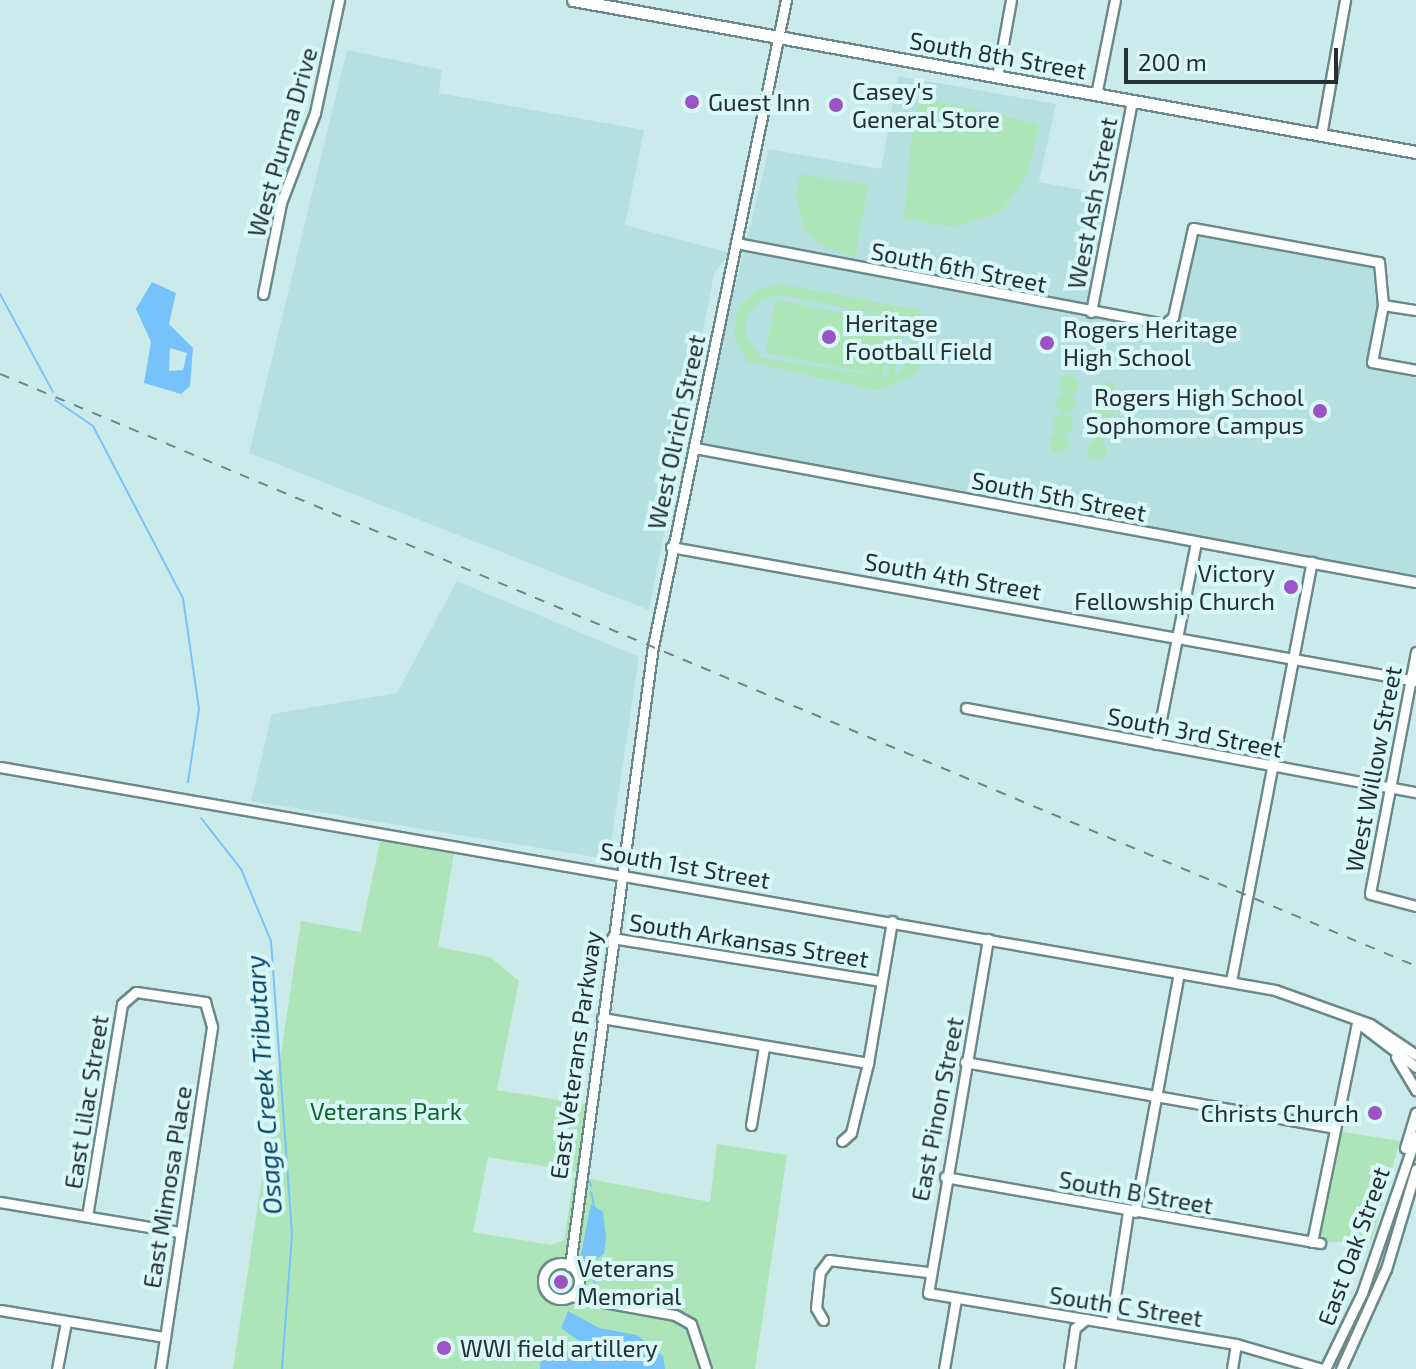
<!DOCTYPE html>
<html>
<head>
<meta charset="utf-8">
<style>
	body { margin:0 }
	#map { position:relative; width:1416px; height:1369px; overflow:hidden; background:#cbebeb; font-family:"Exo 2",sans-serif }
	div>[style] { position:absolute }
	.built>* { inset:0; background:#b6e0e0 }
	.green>* { inset:0; background:#ade5b8; transform-origin:0 0 }
	.round { border-radius:50% }
	.water>* { inset:0; background:#76c3fc }
	.stream>* { height:2px; margin:-1px; padding:0 1px; transform-origin:1px; border-radius:1px; background:#76c3fc }
	.roads { filter:drop-shadow(2px 0 #6b8989) drop-shadow(-2px 0 #6b8989) drop-shadow(0 2px #6b8989) drop-shadow(0 -2px #6b8989) }
	.minor>* { height:9px; margin:-4.5px; padding:0 4.5px; transform-origin:4.5px; border-radius:4.5px; background:#fff }
	.minor>.ring { margin:-4.5px; padding:0; box-sizing:content-box; background:none; border:9px solid #fff; border-radius:50% }
	.major>* { height:11px; margin:-5.5px; padding:0 5.5px; transform-origin:5.5px; border-radius:5.5px; background:#fff }
	.rail>* { height:2px; margin-top:-1px; transform-origin:0; background:repeating-linear-gradient(90deg,#6f8484 0 10px,transparent 0 20px) }
	.dots>* { width:22px; height:22px; translate:-50% -50%; box-sizing:border-box; border:4px solid #d8f8f8; border-radius:50% }
	span { translate:-50% -50%; white-space:nowrap; text-align:center; line-height:1.15; -webkit-text-stroke:8px #d8f8f8; paint-order:stroke }
	.street-label { font-size:24px; color:#253131 }
	.poi-label { font-size:24px; color:#253131 }
	.left { translate:0 -50%; text-align:left }
	.right { translate:-100% -50%; text-align:right }
	.park-label { font-size:24px; color:#10632e }
	.water-label { font-size:26px; color:#07456a; font-style:italic }
	.scale { position:absolute; left:1124px; top:48px; width:214px; height:36px; box-sizing:border-box; border:4px solid #253131; border-top:0; padding-left:10px; font-size:24px; line-height:28px; white-space:nowrap; color:#253131; -webkit-text-stroke:6px #d8f8f8; paint-order:stroke }
</style>
</head>
<body>
<div id="map">
	<div class="built">
		<div style="clip-path:polygon(347px 50px,442px 70px,439px 93px,644px 130px,625px 225px,730px 253px,714px 274px,649px 610px,249px 453px)"></div>
		<div style="clip-path:polygon(898px 76px,1056px 104px,1039px 182px,1109px 195px,1087px 306px,1165px 324px,1173px 317px,1193px 228px,1379px 262px,1372px 362px,1416px 370px,1416px 575px,695px 448px,769px 149px,881px 169px)"></div>
		<div style="clip-path:polygon(457px 581px,639px 657px,610px 850px,601px 858px,251px 801px,272px 714px,397px 693px)"></div>
	</div>
	<div class="green">
		<div style="clip-path:polygon(926px 98px,1039px 124px,1028px 174px,1000px 213px,952px 227px,904px 218px,911px 139px,918px 103px)"></div>
		<div style="clip-path:polygon(800px 174px,868px 185px,855px 258px,816px 243px,804px 228px,796px 194px)"></div>
		<div style="clip-path:polygon(evenodd,781px 284px,921px 310px,927px 348px,916px 374px,879px 391px,748px 362px,734px 336px,738px 307px,756px 290px,781px 284px,784px 295px,903px 321px,897px 321px,887px 376px,893px 378px,761px 358px,745px 335px,748px 314px,762px 299px,784px 295px,781px 284px,904px 322px,915px 354px,894px 377px,904px 322px)"></div>
		<div style="left:776px;top:300px;width:119px;height:54px;rotate:11deg"></div>
		<div class="round" style="left:1059px;top:375px;width:20px;height:20px"></div>
		<div class="round" style="left:1097px;top:382px;width:20px;height:20px"></div>
		<div class="round" style="left:1056px;top:394px;width:20px;height:20px"></div>
		<div class="round" style="left:1094px;top:401px;width:20px;height:20px"></div>
		<div class="round" style="left:1053px;top:414px;width:20px;height:20px"></div>
		<div class="round" style="left:1090px;top:421px;width:20px;height:20px"></div>
		<div class="round" style="left:1049px;top:433px;width:20px;height:20px"></div>
		<div class="round" style="left:1087px;top:440px;width:20px;height:20px"></div>
		<div style="clip-path:polygon(380px 841px,454px 854px,438px 947px,490px 957px,519px 981px,497px 1090px,589px 1105px,578px 1172px,488px 1157px,473px 1232px,551px 1245px,564px 1240px,574px 1176px,710px 1202px,717px 1144px,787px 1155px,755px 1369px,233px 1369px,301px 921px,361px 932px)"></div>
		<div style="clip-path:polygon(1337px 1131px,1400px 1141px,1372px 1239px,1320px 1243px)"></div>
	</div>
	<div class="water">
		<div style="clip-path:polygon(evenodd,152px 282px,176px 293px,169px 324px,193px 348px,190px 386px,181px 394px,144px 383px,151px 342px,136px 309px,152px 282px,170px 348px,187px 353px,183px 370px,169px 371px,170px 348px)"></div>
		<div style="clip-path:polygon(591px 1204px,603px 1212px,606px 1238px,604px 1254px,594px 1261px,596px 1285px,579px 1264px)"></div>
		<div style="clip-path:polygon(568px 1311px,599px 1328px,637px 1335px,663px 1356px,665px 1369px,540px 1369px,541px 1355px,553px 1349px,601px 1357px,561px 1328px)"></div>
	</div>
	<div class="stream">
		<div style="left:0;top:294px;width:111px;rotate:61.6deg"></div>
		<div style="left:55px;top:400px;width:46px;rotate:34.4deg"></div>
		<div style="left:93px;top:426px;width:194px;rotate:62.4deg"></div>
		<div style="left:183px;top:598px;width:112px;rotate:81.8deg"></div>
		<div style="left:199px;top:709px;width:74px;rotate:98.6deg"></div>
		<div style="left:201px;top:818px;width:65px;rotate:51.9deg"></div>
		<div style="left:241px;top:869px;width:78px;rotate:67.4deg"></div>
		<div style="left:271px;top:941px;width:295px;rotate:85.9deg"></div>
		<div style="left:292px;top:1235px;width:134px;rotate:94.3deg"></div>
		<div style="left:590px;top:1182px;width:4px;rotate:76deg"></div>
		<div style="left:591px;top:1192px;width:13px;rotate:77deg"></div>
	</div>
	<div class="roads">
		<div class="minor">
			<div style="left:997px;top:77px;width:78px;rotate:-79.7deg"></div>
			<div style="left:1096px;top:95px;width:97px;rotate:-78.7deg"></div>
			<div style="left:1321px;top:135px;width:137px;rotate:-79.9deg"></div>
			<div style="left:736px;top:243px;width:437px;rotate:10.7deg"></div>
			<div style="left:1165px;top:324px;width:11px;rotate:-41deg"></div>
			<div style="left:1173px;top:317px;width:91px;rotate:-77.3deg"></div>
			<div style="left:1193px;top:228px;width:189px;rotate:10.4deg"></div>
			<div style="left:1379px;top:262px;width:43px;rotate:84.7deg"></div>
			<div style="left:1383px;top:305px;width:58px;rotate:100.9deg"></div>
			<div style="left:1372px;top:362px;width:45px;rotate:10.3deg"></div>
			<div style="left:263px;top:294px;width:93px;rotate:-78.8deg"></div>
			<div style="left:281px;top:203px;width:96px;rotate:-69.3deg"></div>
			<div style="left:315px;top:113px;width:116px;rotate:-78deg"></div>
			<div style="left:1383px;top:305px;width:33px;rotate:9deg"></div>
			<div style="left:1091px;top:312px;width:214px;rotate:-79deg"></div>
			<div style="left:695px;top:448px;width:733px;rotate:10.53deg"></div>
			<div style="left:671px;top:547px;width:757px;rotate:10.2deg"></div>
			<div style="left:1416px;top:652px;width:246px;rotate:100.8deg"></div>
			<div style="left:1370px;top:894px;width:48px;rotate:14.6deg"></div>
			<div style="left:966px;top:708px;width:458px;rotate:10.6deg"></div>
			<div style="left:1156px;top:744px;width:206px;rotate:-78.8deg"></div>
			<div style="left:0;top:767px;width:1294px;rotate:9.92deg"></div>
			<div style="left:1275px;top:990px;width:101px;rotate:19.7deg"></div>
			<div style="left:1370px;top:1024px;width:55px;rotate:34deg"></div>
			<div style="left:612px;top:938px;width:271px;rotate:9.1deg"></div>
			<div style="left:988px;top:939px;width:359px;rotate:99.6deg"></div>
			<div style="left:928px;top:1293px;width:312px;rotate:9.4deg"></div>
			<div style="left:1236px;top:1344px;width:90px;rotate:16.2deg"></div>
			<div style="left:1231px;top:981px;width:427px;rotate:-79.1deg"></div>
			<div style="left:602px;top:1018px;width:270px;rotate:9.6deg"></div>
			<div style="left:1357px;top:1022px;width:74px;rotate:37.3deg"></div>
			<div style="left:1396px;top:1057px;width:39px;rotate:59deg"></div>
			<div style="left:965px;top:1062px;width:372px;rotate:10.1deg"></div>
			<div style="left:751px;top:1125px;width:79px;rotate:-80.5deg"></div>
			<div style="left:842px;top:1141px;width:12px;rotate:-42deg"></div>
			<div style="left:851px;top:1133px;width:72px;rotate:-76.3deg"></div>
			<div style="left:868px;top:1063px;width:144px;rotate:-80.4deg"></div>
			<div style="left:1405px;top:1148px;width:37px;rotate:-73deg"></div>
			<div style="left:945px;top:1177px;width:381px;rotate:10deg"></div>
			<div style="left:0;top:1202px;width:182px;rotate:9.5deg"></div>
			<div style="left:1135px;top:1212px;width:243px;rotate:-79.6deg"></div>
			<div style="left:87px;top:1216px;width:215px;rotate:-80.6deg"></div>
			<div style="left:122px;top:1004px;width:18px;rotate:-41deg"></div>
			<div style="left:136px;top:992px;width:70px;rotate:8.2deg"></div>
			<div style="left:205px;top:1002px;width:26px;rotate:74deg"></div>
			<div style="left:212px;top:1027px;width:346px;rotate:98.6deg"></div>
			<div style="left:1312px;top:1242px;width:225px;rotate:-78.4deg"></div>
			<div class="ring" style="left:543px;top:1263px;width:27px;height:27px"></div>
			<div style="left:570px;top:1266px;width:626px;rotate:-82.38deg"></div>
			<div style="left:653px;top:646px;width:660px;rotate:-78.37deg"></div>
			<div style="left:571px;top:1296px;width:106px;rotate:10.4deg"></div>
			<div style="left:675px;top:1315px;width:18px;rotate:29deg"></div>
			<div style="left:691px;top:1324px;width:47px;rotate:71.6deg"></div>
			<div style="left:0;top:1310px;width:166px;rotate:9.3deg"></div>
			<div style="left:823px;top:1320px;width:14px;rotate:-120deg"></div>
			<div style="left:816px;top:1308px;width:36px;rotate:-84deg"></div>
			<div style="left:820px;top:1272px;width:15px;rotate:-53deg"></div>
			<div style="left:829px;top:1260px;width:99px;rotate:7deg"></div>
			<div style="left:1111px;top:1323px;width:112px;rotate:-81.3deg"></div>
			<div style="left:57px;top:1369px;width:48px;rotate:-79.2deg"></div>
			<div style="left:944px;top:1369px;width:71px;rotate:-80.3deg"></div>
			<div style="left:1069px;top:1369px;width:41px;rotate:-81.7deg"></div>
			<div style="left:1075px;top:1328px;width:14px;rotate:-39deg"></div>
			<div style="left:1232px;top:1369px;width:25px;rotate:-81deg"></div>
			<div style="left:1325px;top:1369px;width:85px;rotate:-64deg"></div>
			<div style="left:1362px;top:1293px;width:166px;rotate:-71deg"></div>
			<div style="left:1341px;top:1369px;width:110px;rotate:-65.8deg"></div>
			<div style="left:1386px;top:1269px;width:104px;rotate:-73.3deg"></div>
		</div>
		<div class="major">
			<div style="left:573px;top:0;width:857px;rotate:10.22deg"></div>
		</div>
	</div>
	<div class="rail">
		<div style="left:0;top:374px;width:1535px;rotate:22.69deg"></div>
	</div>
	<div class="dots">
		<div style="left:692px;top:102px;background:#9b53c6"></div>
		<div style="left:836px;top:105px;background:#9b53c6"></div>
		<div style="left:829px;top:337px;background:#9b53c6"></div>
		<div style="left:1047px;top:343px;background:#9b53c6"></div>
		<div style="left:1320px;top:411px;background:#9b53c6"></div>
		<div style="left:1291px;top:587px;background:#9b53c6"></div>
		<div style="left:1375px;top:1113px;background:#9b53c6"></div>
		<div style="left:561px;top:1282px;background:#9b53c6"></div>
		<div style="left:444px;top:1348px;background:#9b53c6"></div>
	</div>
	<div class="street-label">
		<span style="left:998px;top:55px;rotate:10deg">South 8th Street</span>
		<span style="left:282px;top:142px;rotate:-74deg">West Purma Drive</span>
		<span style="left:1092px;top:203px;rotate:-79deg">West Ash Street</span>
		<span style="left:959px;top:267px;rotate:11deg">South 6th Street</span>
		<span style="left:676px;top:432px;rotate:-78deg">West Olrich Street</span>
		<span style="left:1059px;top:496px;rotate:11deg">South 5th Street</span>
		<span style="left:953px;top:576px;rotate:10deg">South 4th Street</span>
		<span style="left:1195px;top:732px;rotate:11deg">South 3rd Street</span>
		<span style="left:1373px;top:769px;rotate:-79deg">West Willow Street</span>
		<span style="left:685px;top:865px;rotate:10deg">South 1st Street</span>
		<span style="left:749px;top:940px;rotate:9deg">South Arkansas Street</span>
		<span style="left:575px;top:1055px;rotate:-82deg">East Veterans Parkway</span>
		<span style="left:86px;top:1102px;rotate:-81deg">East Lilac Street</span>
		<span style="left:937px;top:1109px;rotate:-79deg">East Pinon Street</span>
		<span style="left:167px;top:1187px;rotate:-81deg">East Mimosa Place</span>
		<span style="left:1136px;top:1192px;rotate:10deg">South B Street</span>
		<span style="left:1353px;top:1246px;rotate:-70deg">East Oak Street</span>
		<span style="left:1126px;top:1306px;rotate:9deg">South C Street</span>
	</div>
	<div class="poi-label">
		<span class="left" style="left:852px;top:105px">Casey's<br>General Store</span>
		<span class="left" style="left:708px;top:102px">Guest Inn</span>
		<span class="left" style="left:845px;top:337px">Heritage<br>Football Field</span>
		<span class="left" style="left:1063px;top:343px">Rogers Heritage<br>High School</span>
		<span class="right" style="left:1304px;top:411px">Rogers High School<br>Sophomore Campus</span>
		<span class="right" style="left:1275px;top:587px">Victory<br>Fellowship Church</span>
		<span class="right" style="left:1359px;top:1113px">Christs Church</span>
		<span class="left" style="left:577px;top:1282px">Veterans<br>Memorial</span>
		<span class="left" style="left:460px;top:1348px">WWI field artillery</span>
	</div>
	<div class="park-label">
		<span style="left:386px;top:1111px">Veterans Park</span>
	</div>
	<div class="water-label">
		<span style="left:263px;top:1085px;rotate:-94deg">Osage Creek Tributary</span>
	</div>
	<div class="scale">200 m</div>
</div>
</body>
</html>
